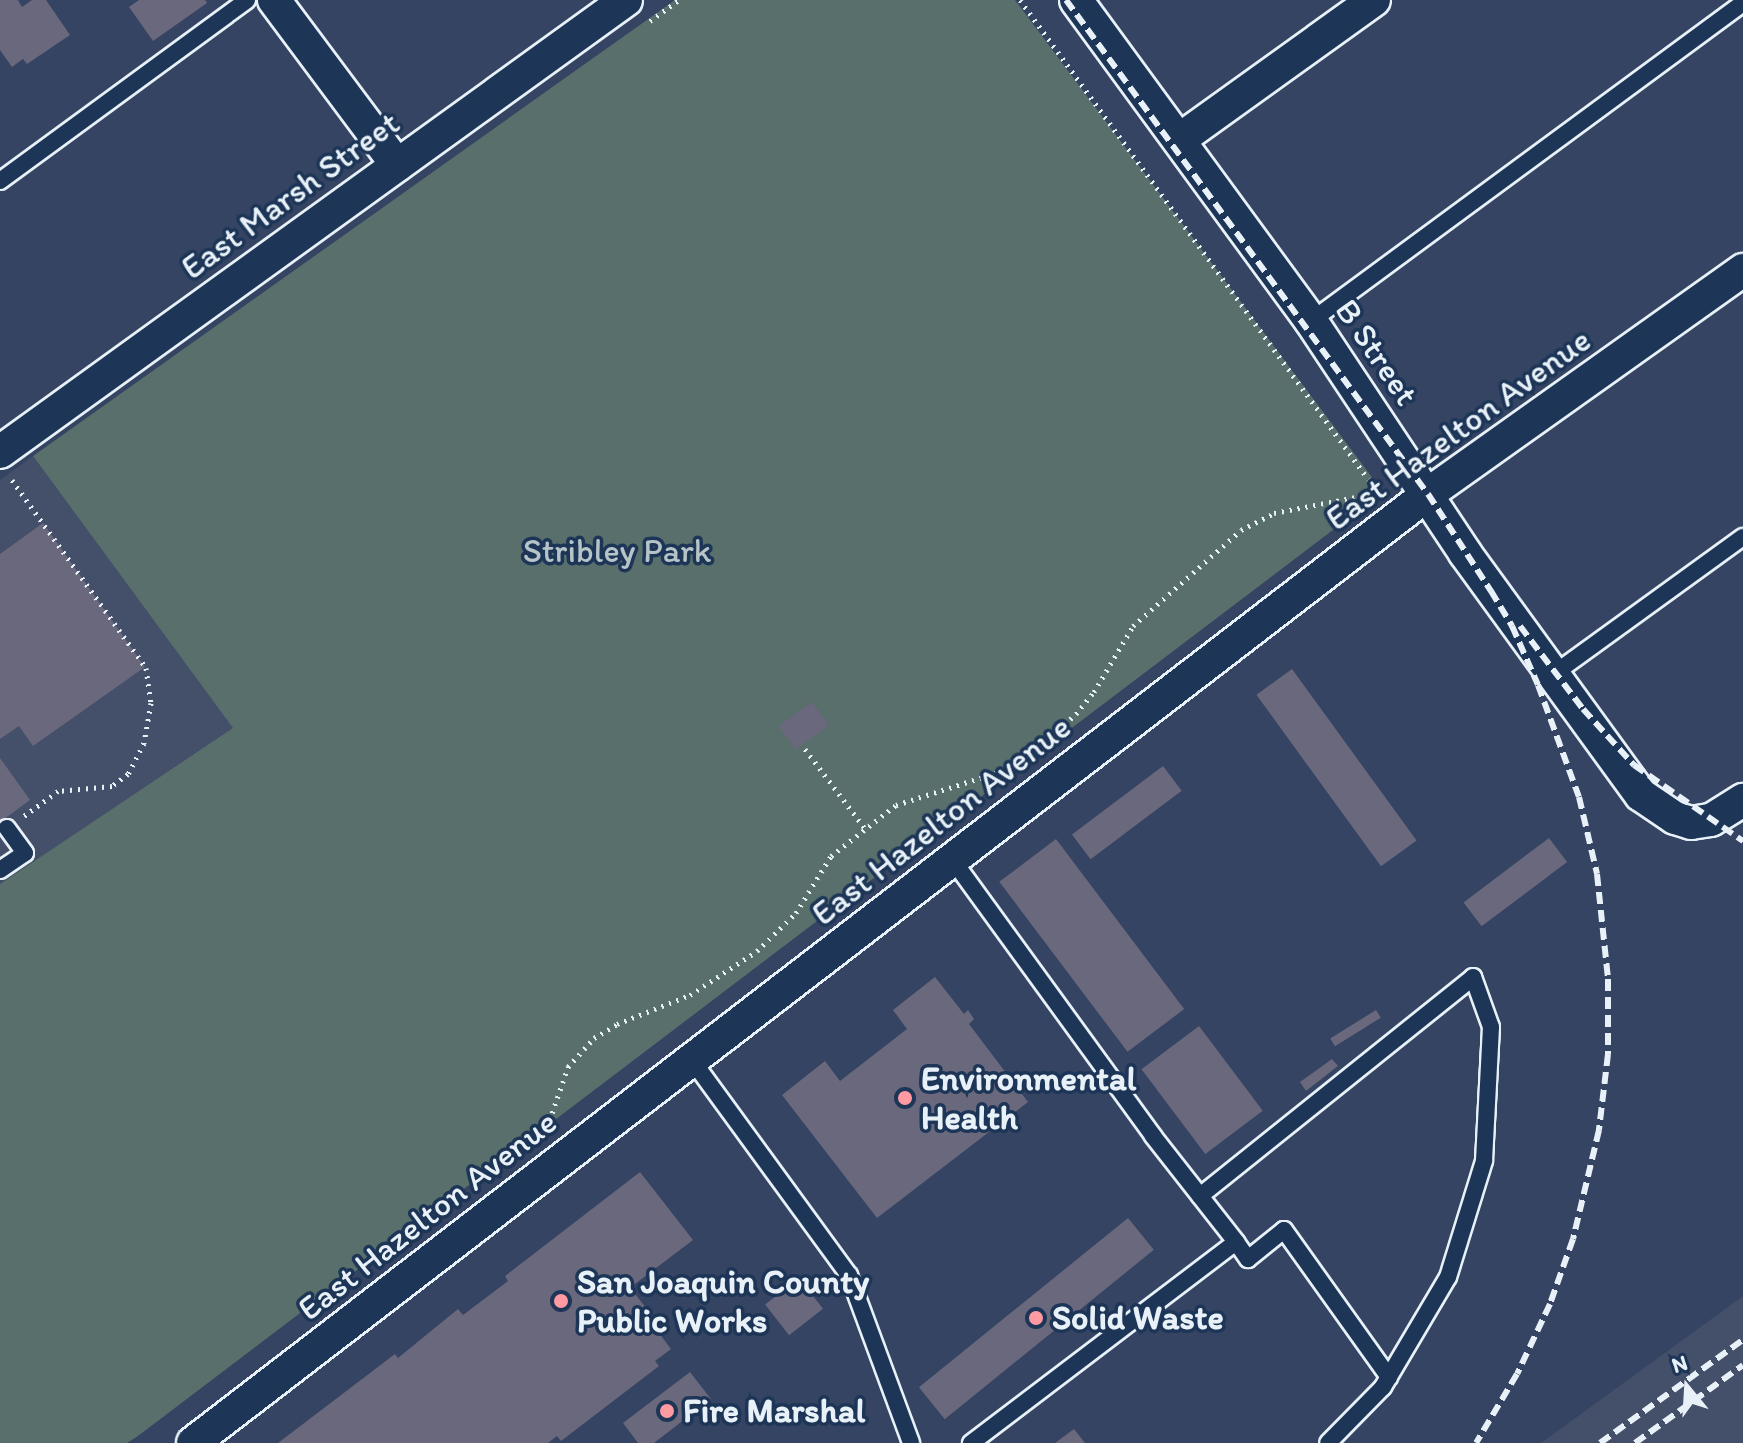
<!DOCTYPE html>
<html>
<head>
<meta charset="utf-8">
<style>
	body { margin:0 }
	#map { position:relative; width:1743px; height:1443px; overflow:hidden; background:#344462; font-family:Itim,sans-serif }
	div>[style] { position:absolute }
	.built>* { inset:0; background:#444f6a }
	.green>* { inset:0; background:#586f6b }
	.building>* { inset:0; background:#6a687c; transform-origin:0 0 }
	.path>* { height:5px; margin-top:-2.5px; transform-origin:0; background:repeating-linear-gradient(90deg,#e8f1f8 0 2px,transparent 0 8px) }
	.roads { filter:drop-shadow(2px 0 #e8f1f8) drop-shadow(-2px 0 #e8f1f8) drop-shadow(0 2px #e8f1f8) drop-shadow(0 -2px #e8f1f8) }
	.service>* { height:16px; margin:-8px; padding:0 8px; transform-origin:8px; border-radius:8px; background:#1d3557 }
	.minor>* { height:32px; margin:-16px; padding:0 16px; transform-origin:16px; border-radius:16px; background:#1d3557 }
	.rail>* { height:6px; margin-top:-3px; transform-origin:0; background:repeating-linear-gradient(90deg,#e8f1f8 0 12px,transparent 0 18px) }
	.dots>* { width:22px; height:22px; translate:-50% -50%; box-sizing:border-box; border:4px solid #1d3557; border-radius:50% }
	span { translate:-50% -50%; white-space:nowrap; text-align:center; line-height:1.15; -webkit-text-stroke:7px #1d3557; paint-order:stroke }
	.street-label { font-size:34px; color:#e8f1f8 }
	.park-label { font-size:34px; color:#b6c4c7 }
	.poi-label { font-size:34px; color:#e8f1f8; font-weight:700 }
	.left { translate:0 -50%; text-align:left }
	.north { position:absolute; left:1647px; top:1347px; width:80px; height:80px; -webkit-text-stroke:6px #1d3557; paint-order:stroke; rotate:342deg; font-size:22px; font-weight:700; line-height:32px; text-align:center; color:#e8f1f8 }
	.north::after { content:''; display:block; margin:auto; width:28px; height:36px; background:#e8f1f8; clip-path:polygon(50% 0,100% 100%,50% 72%,0 100%) }
</style>
</head>
<body>
<div id="map">
	<div class="built">
		<div style="clip-path:polygon(33px 456px,234px 728px,0 884px,0 480px)"></div>
		<div style="clip-path:polygon(1743px 1296px,1743px 1443px,1541px 1443px)"></div>
	</div>
	<div class="green">
		<div style="clip-path:polygon(675px 0,1015px 0,1383px 492px,138px 1436px,127px 1443px,0 1443px,0 884px,233px 728px,33px 456px)"></div>
	</div>
	<div class="building">
		<div style="clip-path:polygon(0 0,18px 0,22px 7px,32px 0,46px 0,70px 35px,27px 64px,23px 59px,12px 67px,0 50px)"></div>
		<div style="clip-path:polygon(139px 0,205px 0,207px 3px,153px 41px,129px 7px)"></div>
		<div style="clip-path:polygon(43px 523px,145px 667px,33px 746px,19px 726px,0 739px,0 554px)"></div>
		<div style="left:1292px;top:669px;width:212px;height:44px;rotate:54deg"></div>
		<div style="left:812px;top:702px;width:29px;height:41px;rotate:54deg"></div>
		<div style="clip-path:polygon(0 758px,30px 800px,0 822px)"></div>
		<div style="left:1163px;top:766px;width:31px;height:114px;rotate:53deg"></div>
		<div style="left:1549px;top:838px;width:30px;height:107px;rotate:53deg"></div>
		<div style="left:1056px;top:839px;width:213px;height:71px;rotate:53deg"></div>
		<div style="clip-path:polygon(935px 977px,964px 1014px,968px 1010px,974px 1019px,969px 1024px,1028px 1102px,877px 1218px,782px 1095px,825px 1061px,840px 1081px,907px 1029px,893px 1010px)"></div>
		<div style="left:1376px;top:1010px;width:9px;height:54px;rotate:58deg"></div>
		<div style="left:1199px;top:1026px;width:106px;height:72px;rotate:53deg"></div>
		<div style="clip-path:polygon(1332px 1059px,1338px 1066px,1306px 1091px,1300px 1082px)"></div>
		<div style="clip-path:polygon(640px 1172px,693px 1240px,627px 1290px,632px 1290px,654px 1318px,650px 1321px,671px 1349px,655px 1361px,659px 1366px,561px 1441px,557px 1436px,548px 1443px,278px 1443px,395px 1354px,398px 1358px,458px 1309px,463px 1315px,508px 1281px,505px 1276px)"></div>
		<div style="left:1128px;top:1218px;width:41px;height:269px;rotate:51deg"></div>
		<div style="left:799px;top:1278px;width:39px;height:43px;rotate:52deg"></div>
		<div style="clip-path:polygon(690px 1372px,711px 1399px,654px 1443px,638px 1443px,623px 1423px)"></div>
		<div style="clip-path:polygon(1074px 1429px,1085px 1443px,1055px 1443px)"></div>
	</div>
	<div class="path">
		<div style="left:650px;top:21px;width:36px;rotate:-36deg"></div>
		<div style="left:12px;top:480px;width:231px;rotate:54.5deg"></div>
		<div style="left:146px;top:668px;width:35px;rotate:82deg"></div>
		<div style="left:151px;top:703px;width:41px;rotate:99.9deg"></div>
		<div style="left:144px;top:743px;width:35px;rotate:117deg"></div>
		<div style="left:128px;top:774px;width:20px;rotate:143deg"></div>
		<div style="left:112px;top:786px;width:54px;rotate:174.7deg"></div>
		<div style="left:58px;top:791px;width:42px;rotate:143.7deg"></div>
		<div style="left:805px;top:749px;width:98px;rotate:52.9deg"></div>
		<div style="left:547px;top:1128px;width:65px;rotate:-71deg"></div>
		<div style="left:568px;top:1067px;width:39px;rotate:-48deg"></div>
		<div style="left:594px;top:1038px;width:27px;rotate:-31deg"></div>
		<div style="left:617px;top:1024px;width:79px;rotate:-21.7deg"></div>
		<div style="left:690px;top:995px;width:80px;rotate:-33.3deg"></div>
		<div style="left:757px;top:951px;width:54px;rotate:-44.3deg"></div>
		<div style="left:796px;top:913px;width:67px;rotate:-58.4deg"></div>
		<div style="left:831px;top:856px;width:83px;rotate:-38.1deg"></div>
		<div style="left:896px;top:805px;width:108px;rotate:-17.8deg"></div>
		<div style="left:999px;top:772px;width:65px;rotate:-34.9deg"></div>
		<div style="left:1052px;top:735px;width:32px;rotate:-41deg"></div>
		<div style="left:1076px;top:714px;width:28px;rotate:-51deg"></div>
		<div style="left:1094px;top:692px;width:77px;rotate:-59.4deg"></div>
		<div style="left:1133px;top:626px;width:144px;rotate:-41.6deg"></div>
		<div style="left:1241px;top:530px;width:37px;rotate:-27deg"></div>
		<div style="left:1274px;top:513px;width:89px;rotate:-11.1deg"></div>
		<div style="left:1361px;top:496px;width:16px;rotate:-35deg"></div>
		<div style="left:1374px;top:487px;width:602px;rotate:-126.01deg"></div>
	</div>
	<div class="roads">
		<div class="service">
			<div style="left:0;top:181px;width:306px;rotate:-36.2deg"></div>
			<div style="left:1311px;top:321px;width:536px;rotate:-36.36deg"></div>
			<div style="left:1555px;top:673px;width:232px;rotate:-35.9deg"></div>
			<div style="left:952px;top:859px;width:342px;rotate:54deg"></div>
			<div style="left:1153px;top:1136px;width:135px;rotate:51.9deg"></div>
			<div style="left:1236px;top:1242px;width:333px;rotate:142.8deg"></div>
			<div style="left:0;top:870px;width:30px;rotate:-34deg"></div>
			<div style="left:25px;top:853px;width:31px;rotate:-126deg"></div>
			<div style="left:692px;top:1060px;width:266px;rotate:53.9deg"></div>
			<div style="left:849px;top:1275px;width:179px;rotate:69.7deg"></div>
			<div style="left:1200px;top:1196px;width:350px;rotate:-38.7deg"></div>
			<div style="left:1473px;top:977px;width:53px;rotate:70.2deg"></div>
			<div style="left:1491px;top:1027px;width:134px;rotate:93deg"></div>
			<div style="left:1484px;top:1161px;width:121px;rotate:107.2deg"></div>
			<div style="left:1448px;top:1277px;width:128px;rotate:120.6deg"></div>
			<div style="left:1383px;top:1387px;width:78px;rotate:134.5deg"></div>
			<div style="left:1236px;top:1242px;width:21px;rotate:55deg"></div>
			<div style="left:1248px;top:1259px;width:46px;rotate:-38.9deg"></div>
			<div style="left:1284px;top:1230px;width:181px;rotate:54.5deg"></div>
		</div>
		<div class="minor">
			<div style="left:274px;top:0;width:206px;rotate:53.3deg"></div>
			<div style="left:1076px;top:0;width:398px;rotate:53.8deg"></div>
			<div style="left:1311px;top:321px;width:278px;rotate:56.4deg"></div>
			<div style="left:1465px;top:553px;width:299px;rotate:54deg"></div>
			<div style="left:1641px;top:795px;width:41px;rotate:34.1deg"></div>
			<div style="left:1675px;top:818px;width:17px;rotate:17deg"></div>
			<div style="left:1691px;top:823px;width:20px;rotate:-9deg"></div>
			<div style="left:1711px;top:820px;width:38px;rotate:-32deg"></div>
			<div style="left:1179px;top:140px;width:240px;rotate:-35.7deg"></div>
			<div style="left:0;top:452px;width:772px;rotate:-35.83deg"></div>
			<div style="left:193px;top:1443px;width:1558px;rotate:-37.54deg"></div>
			<div style="left:1428px;top:494px;width:387px;rotate:-35.4deg"></div>
		</div>
	</div>
	<div class="rail">
		<div style="left:1066px;top:0;width:612px;rotate:53.77deg"></div>
		<div style="left:1428px;top:494px;width:116px;rotate:57deg"></div>
		<div style="left:1491px;top:591px;width:41px;rotate:59deg"></div>
		<div style="left:1512px;top:626px;width:64px;rotate:66.2deg"></div>
		<div style="left:1538px;top:685px;width:119px;rotate:69.9deg"></div>
		<div style="left:1579px;top:797px;width:79px;rotate:76.8deg"></div>
		<div style="left:1597px;top:874px;width:106px;rotate:84deg"></div>
		<div style="left:1608px;top:979px;width:75px;rotate:90deg"></div>
		<div style="left:1608px;top:1054px;width:77px;rotate:96.8deg"></div>
		<div style="left:1599px;top:1130px;width:112px;rotate:103.4deg"></div>
		<div style="left:1573px;top:1239px;width:69px;rotate:109.5deg"></div>
		<div style="left:1550px;top:1304px;width:77px;rotate:115.2deg"></div>
		<div style="left:1517px;top:1374px;width:80px;rotate:120.7deg"></div>
		<div style="left:1520px;top:626px;width:104px;rotate:52.8deg"></div>
		<div style="left:1583px;top:709px;width:76px;rotate:47.7deg"></div>
		<div style="left:1634px;top:765px;width:133px;rotate:34.9deg"></div>
		<div style="left:1600px;top:1443px;width:176px;rotate:-35.8deg"></div>
		<div style="left:1635px;top:1443px;width:133px;rotate:-35.8deg"></div>
	</div>
	<div class="dots">
		<div style="left:905px;top:1098px;background:#ff9aa2"></div>
		<div style="left:561px;top:1301px;background:#ff9aa2"></div>
		<div style="left:1036px;top:1318px;background:#ff9aa2"></div>
		<div style="left:667px;top:1411px;background:#ff9aa2"></div>
	</div>
	<div class="street-label">
		<span style="left:290px;top:195px;rotate:-36deg">East Marsh Street</span>
		<span style="left:1377px;top:352px;rotate:56deg">B Street</span>
		<span style="left:1458px;top:429px;rotate:-36deg">East Hazelton Avenue</span>
		<span style="left:941px;top:820px;rotate:-38deg">East Hazelton Avenue</span>
		<span style="left:427px;top:1215px;rotate:-38deg">East Hazelton Avenue</span>
	</div>
	<div class="park-label">
		<span style="left:617px;top:551px">Stribley Park</span>
	</div>
	<div class="poi-label">
		<span class="left" style="left:921px;top:1098px">Environmental<br>Health</span>
		<span class="left" style="left:577px;top:1301px">San Joaquin County<br>Public Works</span>
		<span class="left" style="left:1052px;top:1318px">Solid Waste</span>
		<span class="left" style="left:683px;top:1411px">Fire Marshal</span>
	</div>
	<div class="north">N</div>
</div>
</body>
</html>
